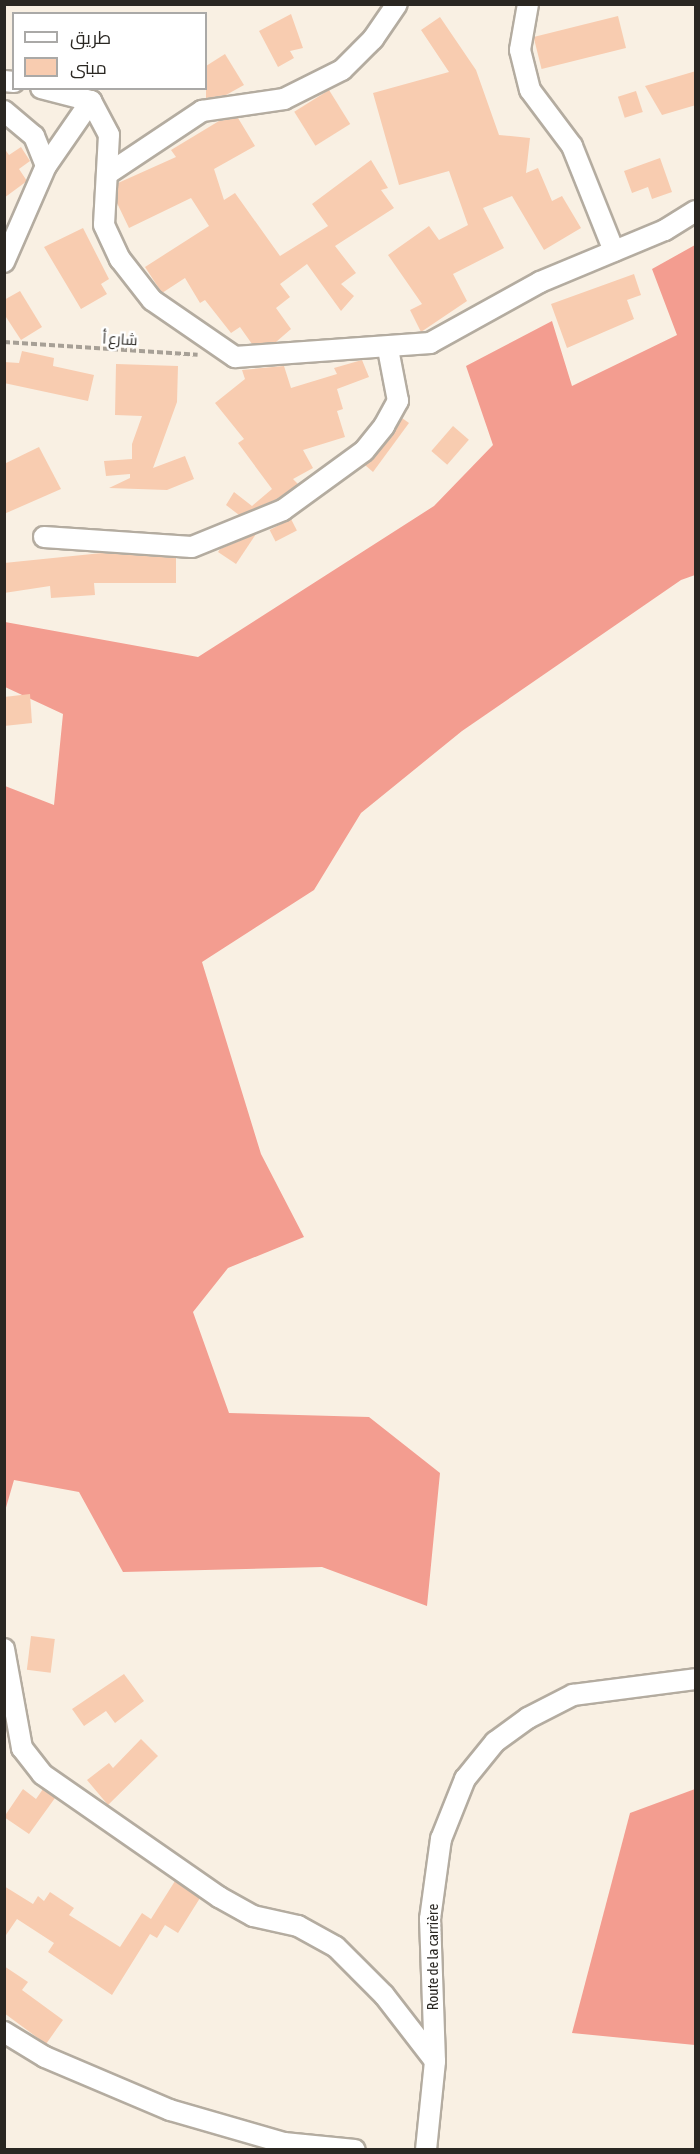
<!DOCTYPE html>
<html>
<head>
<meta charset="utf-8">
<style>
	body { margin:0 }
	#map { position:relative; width:700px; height:2154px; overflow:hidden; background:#f9f0e3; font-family:"Asap Condensed",Cairo,sans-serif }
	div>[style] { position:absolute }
	.forest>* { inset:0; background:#f39d90 }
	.building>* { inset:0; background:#f8ccb0; transform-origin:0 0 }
	.path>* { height:4px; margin-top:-2px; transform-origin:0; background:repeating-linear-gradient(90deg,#a7a096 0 6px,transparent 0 9px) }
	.roads { filter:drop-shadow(2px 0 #b4aca0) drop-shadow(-2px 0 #b4aca0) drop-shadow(0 2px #b4aca0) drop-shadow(0 -2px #b4aca0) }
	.street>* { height:20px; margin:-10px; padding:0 10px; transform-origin:10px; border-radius:10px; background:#fff }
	span { translate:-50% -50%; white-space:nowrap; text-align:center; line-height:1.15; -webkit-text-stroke:4.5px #fff; paint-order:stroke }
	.street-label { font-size:15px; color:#2a2722 }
	.frame { position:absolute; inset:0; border:6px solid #2a2722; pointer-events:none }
	.legend { position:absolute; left:12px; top:12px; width:195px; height:78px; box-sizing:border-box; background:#fff; border:2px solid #aaa9a7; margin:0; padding:8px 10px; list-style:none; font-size:18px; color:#2a2722 }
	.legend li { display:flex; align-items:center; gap:12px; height:30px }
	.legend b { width:30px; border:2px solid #aaa9a7 }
</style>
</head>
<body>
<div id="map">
	<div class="forest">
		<div style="clip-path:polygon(695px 245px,695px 575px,681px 580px,462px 731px,361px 813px,314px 890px,202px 962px,261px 1154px,304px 1237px,228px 1268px,193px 1312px,229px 1413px,369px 1417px,440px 1473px,427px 1606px,322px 1567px,123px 1572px,79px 1492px,14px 1480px,5px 1511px,5px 786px,54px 805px,63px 714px,5px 687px,5px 622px,198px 657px,434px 506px,493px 445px,466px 366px,552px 321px,572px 386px,677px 335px,652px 269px)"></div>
		<div style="clip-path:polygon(695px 1789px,695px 2045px,572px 2033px,630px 1813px)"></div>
	</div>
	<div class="building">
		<div style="clip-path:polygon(291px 14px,303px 48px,290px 51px,294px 58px,278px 67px,259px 31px)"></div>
		<div style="left:618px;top:16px;width:33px;height:87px;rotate:76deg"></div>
		<div style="clip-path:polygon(440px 17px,476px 70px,499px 135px,530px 138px,526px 173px,538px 168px,552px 201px,562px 196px,581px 228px,544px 250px,512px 196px,483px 208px,504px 248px,453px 274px,467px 301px,421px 332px,410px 310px,422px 304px,388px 255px,429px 226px,439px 240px,468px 225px,449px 171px,399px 185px,373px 93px,449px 72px,421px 30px)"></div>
		<div style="clip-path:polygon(225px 54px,244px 85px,226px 95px,206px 98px,206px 66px)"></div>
		<div style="clip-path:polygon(696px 71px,696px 105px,662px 115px,645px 86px)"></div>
		<div style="left:329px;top:90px;width:40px;height:41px;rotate:58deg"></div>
		<div style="left:636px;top:91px;width:22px;height:19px;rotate:72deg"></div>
		<div style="clip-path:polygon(238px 118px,255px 146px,214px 169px,224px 200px,235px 193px,280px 256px,328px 226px,312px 204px,371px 160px,388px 188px,381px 190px,394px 208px,335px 246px,356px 273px,341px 284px,354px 296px,341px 311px,307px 264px,280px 284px,290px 297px,276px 308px,291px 329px,276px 342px,252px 344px,240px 327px,231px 333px,205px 300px,200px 303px,185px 278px,162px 293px,145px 267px,209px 226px,191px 198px,129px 228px,117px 203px,118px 183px,176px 157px,171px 150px,219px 121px)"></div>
		<div style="clip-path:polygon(21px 147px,30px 161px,19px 169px,27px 181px,4px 198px,4px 148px,9px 155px)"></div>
		<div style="clip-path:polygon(660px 158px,672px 192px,652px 199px,648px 187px,632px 193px,624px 171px)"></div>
		<div style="clip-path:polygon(83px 228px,109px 279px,101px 284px,107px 294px,81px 309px,44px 247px)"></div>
		<div style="clip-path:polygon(634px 274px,641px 295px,627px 300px,634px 319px,567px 348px,551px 304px)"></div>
		<div style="clip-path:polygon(20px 291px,42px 327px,21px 340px,4px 314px,4px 300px)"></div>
		<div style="clip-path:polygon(22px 351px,54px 358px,53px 366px,94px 375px,88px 401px,4px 383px,4px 362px,19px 363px)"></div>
		<div style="clip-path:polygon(362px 360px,369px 377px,337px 389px,343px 409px,337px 411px,345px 437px,303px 450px,313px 468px,293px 479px,298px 484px,277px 499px,239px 515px,226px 505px,234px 492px,252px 506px,272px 489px,238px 443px,244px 439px,215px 403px,245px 379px,242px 370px,284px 366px,291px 388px,337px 374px,334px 368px)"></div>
		<div style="clip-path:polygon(116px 364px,178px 366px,177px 402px,153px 468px,185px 456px,194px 479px,167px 490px,109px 488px,130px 478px,130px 474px,106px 476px,104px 461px,132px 459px,132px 444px,142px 416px,115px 415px)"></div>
		<div style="clip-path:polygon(402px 418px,409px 423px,373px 472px,365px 465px)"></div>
		<div style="left:453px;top:426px;width:21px;height:33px;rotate:41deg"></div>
		<div style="clip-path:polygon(39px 447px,61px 489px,4px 514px,4px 464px)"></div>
		<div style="left:291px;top:519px;width:13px;height:24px;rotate:63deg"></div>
		<div style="clip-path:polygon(256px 534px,236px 564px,218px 552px,220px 549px)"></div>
		<div style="clip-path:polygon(102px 553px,176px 558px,176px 583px,94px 583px,95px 595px,51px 598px,50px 586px,4px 593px,4px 563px)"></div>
		<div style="clip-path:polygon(30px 694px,32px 723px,4px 726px,4px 697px)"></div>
		<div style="left:31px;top:1636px;width:24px;height:34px;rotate:7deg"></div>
		<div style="clip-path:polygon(124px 1674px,144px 1701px,115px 1723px,106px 1711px,84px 1726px,72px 1709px)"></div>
		<div style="clip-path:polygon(141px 1739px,158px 1756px,108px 1805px,87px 1780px,109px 1763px,113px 1768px)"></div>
		<div style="clip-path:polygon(23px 1789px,36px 1799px,43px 1789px,55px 1798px,29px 1834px,4px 1817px)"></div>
		<div style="clip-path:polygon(175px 1881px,200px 1898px,178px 1933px,165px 1925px,157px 1938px,150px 1934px,112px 1995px,48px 1952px,54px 1943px,17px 1919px,4px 1938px,4px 1886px,33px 1904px,38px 1896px,44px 1901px,50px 1892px,74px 1908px,69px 1915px,120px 1947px,142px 1913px,151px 1919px)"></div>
		<div style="clip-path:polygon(4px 1966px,28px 1982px,22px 1990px,63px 2020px,46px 2044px,4px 2013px)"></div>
	</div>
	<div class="path">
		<div style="left:4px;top:342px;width:194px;rotate:3.8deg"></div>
	</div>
	<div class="roads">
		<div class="street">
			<div style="left:528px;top:4px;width:47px;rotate:99.9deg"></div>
			<div style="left:520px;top:50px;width:41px;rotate:76deg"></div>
			<div style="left:530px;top:90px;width:70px;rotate:53.1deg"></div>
			<div style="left:572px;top:146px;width:113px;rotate:68.2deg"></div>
			<div style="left:4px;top:81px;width:10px;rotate:6deg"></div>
			<div style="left:41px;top:88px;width:52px;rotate:14.6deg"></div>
			<div style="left:4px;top:111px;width:39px;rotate:40deg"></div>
			<div style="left:34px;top:136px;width:32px;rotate:68deg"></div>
			<div style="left:109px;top:173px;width:112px;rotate:-33.7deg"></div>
			<div style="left:202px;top:111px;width:83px;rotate:-8.3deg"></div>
			<div style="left:284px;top:99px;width:65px;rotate:-26.6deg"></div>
			<div style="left:342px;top:70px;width:44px;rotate:-45deg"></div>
			<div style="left:373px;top:39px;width:42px;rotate:-55.6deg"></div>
			<div style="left:4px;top:262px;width:105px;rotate:-66.4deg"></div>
			<div style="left:46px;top:166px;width:79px;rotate:-55.3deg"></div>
			<div style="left:91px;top:101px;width:38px;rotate:62deg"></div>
			<div style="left:109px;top:135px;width:90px;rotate:93.2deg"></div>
			<div style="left:104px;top:225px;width:38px;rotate:65deg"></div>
			<div style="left:120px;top:259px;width:52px;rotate:52deg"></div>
			<div style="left:152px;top:300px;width:101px;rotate:34.5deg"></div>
			<div style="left:235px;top:357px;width:196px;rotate:-4.1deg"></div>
			<div style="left:430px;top:343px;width:126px;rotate:-29deg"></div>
			<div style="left:540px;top:282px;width:135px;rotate:-22.6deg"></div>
			<div style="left:665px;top:230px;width:36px;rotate:-32deg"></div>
			<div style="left:44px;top:537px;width:148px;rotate:3.9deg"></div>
			<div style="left:192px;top:547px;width:98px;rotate:-22.1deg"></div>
			<div style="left:283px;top:510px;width:100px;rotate:-36.1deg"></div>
			<div style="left:364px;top:451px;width:32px;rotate:-51deg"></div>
			<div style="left:384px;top:426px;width:29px;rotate:-61deg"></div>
			<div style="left:398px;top:401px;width:53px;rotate:-100.9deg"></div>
			<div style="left:4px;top:1649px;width:101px;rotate:79.7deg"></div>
			<div style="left:22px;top:1748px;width:33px;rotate:52deg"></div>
			<div style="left:42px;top:1774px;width:216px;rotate:34.8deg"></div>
			<div style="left:219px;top:1897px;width:39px;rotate:29deg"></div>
			<div style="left:253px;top:1916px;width:46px;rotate:12.5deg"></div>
			<div style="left:298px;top:1926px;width:43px;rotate:28.9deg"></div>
			<div style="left:336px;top:1947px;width:68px;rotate:45deg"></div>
			<div style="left:384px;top:1995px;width:83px;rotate:52.3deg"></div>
			<div style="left:4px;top:2032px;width:48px;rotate:31.4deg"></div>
			<div style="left:45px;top:2057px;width:136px;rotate:23deg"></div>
			<div style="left:170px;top:2110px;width:119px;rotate:16.1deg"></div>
			<div style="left:284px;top:2143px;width:71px;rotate:5.6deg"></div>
			<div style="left:426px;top:2150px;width:89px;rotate:-84.2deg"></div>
			<div style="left:435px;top:2061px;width:142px;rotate:-92deg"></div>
			<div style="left:430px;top:1919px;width:81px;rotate:-82.2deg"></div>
			<div style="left:441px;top:1839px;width:65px;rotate:-68.2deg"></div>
			<div style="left:465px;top:1779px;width:48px;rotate:-51deg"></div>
			<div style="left:495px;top:1742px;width:41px;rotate:-36deg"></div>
			<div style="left:528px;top:1718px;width:51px;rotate:-27.1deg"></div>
			<div style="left:573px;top:1695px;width:124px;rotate:-7.4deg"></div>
		</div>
	</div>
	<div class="street-label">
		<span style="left:120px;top:339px;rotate:3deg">شارع أ</span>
		<span style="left:433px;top:1957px;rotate:-90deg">Route de la carrière</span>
	</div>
	<div class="frame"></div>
	<ul class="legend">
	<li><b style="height:8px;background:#fff"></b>طريق</li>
	<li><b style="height:16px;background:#f8ccb0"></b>مبنى</li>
	</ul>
</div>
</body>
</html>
